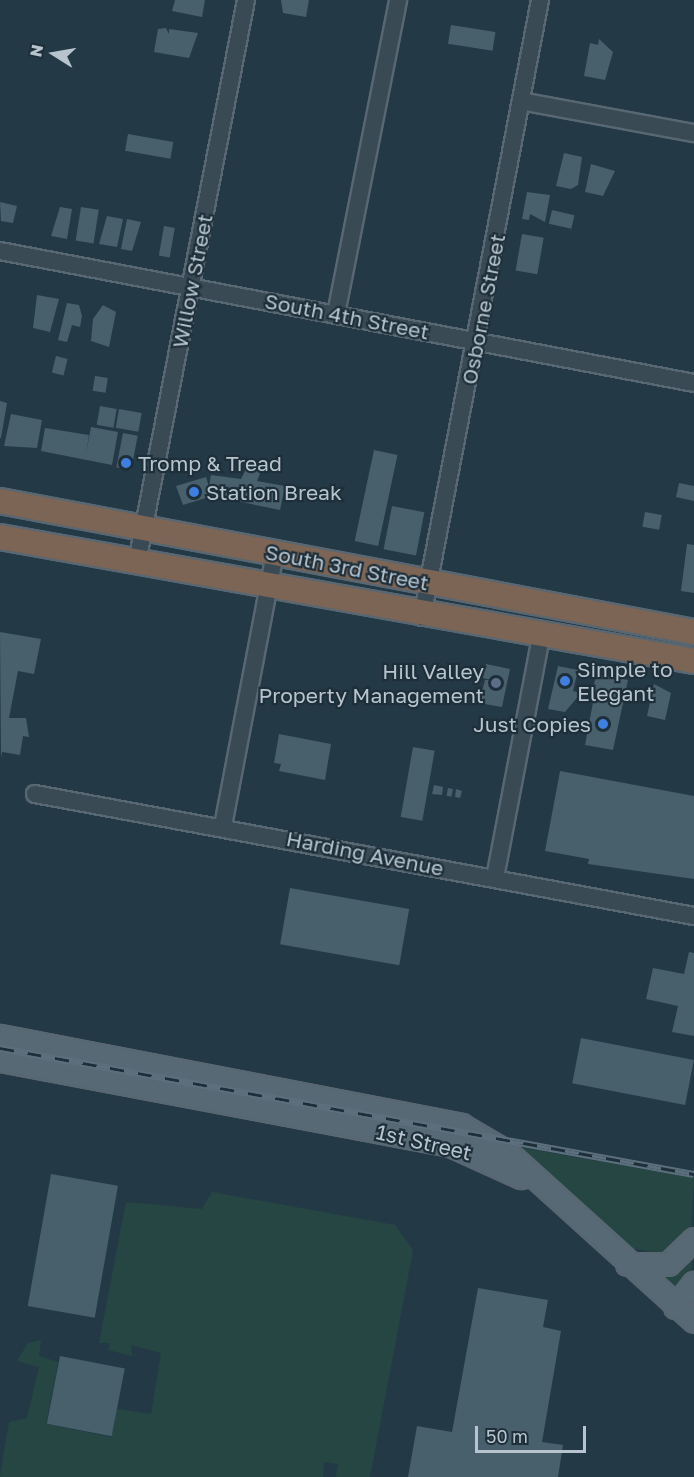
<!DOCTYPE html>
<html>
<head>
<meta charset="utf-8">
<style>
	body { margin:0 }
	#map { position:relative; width:694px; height:1477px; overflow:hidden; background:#243946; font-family:"Golos Text",sans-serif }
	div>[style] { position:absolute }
	.green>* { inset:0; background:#264644 }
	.building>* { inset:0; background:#485f6c; transform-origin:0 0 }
	.roads { filter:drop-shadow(2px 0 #586772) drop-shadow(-2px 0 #586772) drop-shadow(0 2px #586772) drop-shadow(0 -2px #586772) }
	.minor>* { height:16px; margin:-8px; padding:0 8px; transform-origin:8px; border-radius:8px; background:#394a55 }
	.major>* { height:21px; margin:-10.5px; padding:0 10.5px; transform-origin:10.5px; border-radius:10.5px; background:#576975 }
	.highway>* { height:24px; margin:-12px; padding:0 12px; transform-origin:12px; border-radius:12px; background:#7c6555 }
	.rail>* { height:7px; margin-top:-3.5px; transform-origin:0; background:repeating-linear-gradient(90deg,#1e2f3a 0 14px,#5b6f7c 0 28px); box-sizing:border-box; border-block:2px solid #5b6f7c }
	.dots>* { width:16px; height:16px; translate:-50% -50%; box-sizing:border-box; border:3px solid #1e2f3a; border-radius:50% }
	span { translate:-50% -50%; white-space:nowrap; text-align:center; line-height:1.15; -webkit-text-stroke:4.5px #1e2f3a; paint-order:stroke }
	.street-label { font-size:21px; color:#b7c4ce }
	.poi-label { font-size:21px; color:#b7c4ce }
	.left { translate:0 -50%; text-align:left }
	.right { translate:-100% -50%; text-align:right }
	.north { position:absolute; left:24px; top:24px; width:60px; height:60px; -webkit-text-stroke:4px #1e2f3a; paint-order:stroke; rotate:281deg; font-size:16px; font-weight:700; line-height:24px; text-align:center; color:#b7c4ce }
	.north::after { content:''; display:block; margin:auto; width:21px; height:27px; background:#b7c4ce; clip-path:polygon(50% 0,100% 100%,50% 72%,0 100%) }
	.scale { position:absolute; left:475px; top:1426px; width:111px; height:27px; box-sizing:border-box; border:3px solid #b7c4ce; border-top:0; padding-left:8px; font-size:18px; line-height:21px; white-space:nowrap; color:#b7c4ce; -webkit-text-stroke:4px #1e2f3a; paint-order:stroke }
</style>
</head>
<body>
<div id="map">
	<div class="green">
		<div style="clip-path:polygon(512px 1146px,694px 1178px,691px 1231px,678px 1247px,662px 1254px,627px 1247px)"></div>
		<div style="clip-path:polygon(212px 1192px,395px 1225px,413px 1250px,370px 1477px,336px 1477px,338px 1464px,324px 1462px,323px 1477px,0 1477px,9px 1422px,27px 1418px,39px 1367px,17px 1361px,28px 1343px,41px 1340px,39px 1356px,58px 1362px,46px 1424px,111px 1437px,117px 1409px,151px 1414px,161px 1353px,131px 1345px,132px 1356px,108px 1350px,110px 1343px,99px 1343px,126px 1202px,202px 1209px)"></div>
		<div style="clip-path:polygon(694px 1249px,691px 1270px,675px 1289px,663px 1278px)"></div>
	</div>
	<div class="building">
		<div style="clip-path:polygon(205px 0,202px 17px,172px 11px,175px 0)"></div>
		<div style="clip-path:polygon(281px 0,309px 0,306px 17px,283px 13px)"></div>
		<div style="left:451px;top:25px;width:45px;height:19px;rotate:9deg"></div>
		<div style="clip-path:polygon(166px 28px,169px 34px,169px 29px,198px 33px,189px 58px,154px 52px,158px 29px)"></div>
		<div style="clip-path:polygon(599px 39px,613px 52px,605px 80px,584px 76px,590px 43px,598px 45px)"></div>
		<div style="left:128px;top:134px;width:46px;height:17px;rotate:10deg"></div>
		<div style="clip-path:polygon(564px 153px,582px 157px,578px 185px,571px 189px,556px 186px)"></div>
		<div style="clip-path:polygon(591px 164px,615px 171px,603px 196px,585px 192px)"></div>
		<div style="clip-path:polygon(527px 192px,550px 195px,545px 222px,530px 214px,529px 220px,522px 219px)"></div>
		<div style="clip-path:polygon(0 202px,17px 206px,13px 223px,1px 221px)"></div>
		<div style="clip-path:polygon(60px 207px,72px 209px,67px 239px,51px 236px)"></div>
		<div style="left:81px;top:207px;width:18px;height:34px;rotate:9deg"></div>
		<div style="left:552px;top:210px;width:23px;height:14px;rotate:13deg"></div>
		<div style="clip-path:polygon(107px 216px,123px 219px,117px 247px,99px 244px)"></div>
		<div style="clip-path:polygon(127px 219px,141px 222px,132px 251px,121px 249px)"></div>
		<div style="left:164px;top:226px;width:11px;height:30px;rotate:10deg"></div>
		<div style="left:522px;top:234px;width:22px;height:37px;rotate:10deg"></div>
		<div style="clip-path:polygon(37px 295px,59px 299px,50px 332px,33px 328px)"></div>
		<div style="clip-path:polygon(67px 303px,79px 305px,82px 316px,80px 327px,72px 325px,67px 342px,58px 340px)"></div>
		<div style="clip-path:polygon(103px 305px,116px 312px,109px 347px,91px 341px,93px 319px)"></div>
		<div style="left:56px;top:356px;width:12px;height:17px;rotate:14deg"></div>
		<div style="left:95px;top:376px;width:13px;height:15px;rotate:9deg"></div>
		<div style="clip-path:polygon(0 401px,7px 403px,1px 438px,0 438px)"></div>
		<div style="left:100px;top:406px;width:17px;height:19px;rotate:10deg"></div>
		<div style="left:119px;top:409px;width:23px;height:19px;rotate:10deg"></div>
		<div style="clip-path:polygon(11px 414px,42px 420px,37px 448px,4px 446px)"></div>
		<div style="clip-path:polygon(91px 427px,118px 432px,112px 465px,41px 451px,45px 428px,89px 435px,86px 454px)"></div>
		<div style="left:123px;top:433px;width:15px;height:35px;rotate:11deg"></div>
		<div style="left:374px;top:450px;width:24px;height:93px;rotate:12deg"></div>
		<div style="clip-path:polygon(248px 465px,262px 469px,257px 481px,285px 486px,280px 510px,212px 496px,183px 505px,176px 486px,206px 477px,209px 487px,211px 475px,241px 479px)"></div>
		<div style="clip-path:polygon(679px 483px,694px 486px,694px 501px,676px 497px)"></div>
		<div style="left:392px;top:506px;width:33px;height:44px;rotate:11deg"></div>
		<div style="left:645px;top:512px;width:17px;height:15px;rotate:10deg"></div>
		<div style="clip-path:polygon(687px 544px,694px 545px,694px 593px,681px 591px)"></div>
		<div style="clip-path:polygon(0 632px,41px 639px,34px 674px,18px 671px,9px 718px,26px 718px,29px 737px,23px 736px,20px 755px,2px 752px,1px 758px)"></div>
		<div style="clip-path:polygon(486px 664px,510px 669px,502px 707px,479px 703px,485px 680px,491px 680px,483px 678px)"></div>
		<div style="clip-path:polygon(558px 666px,578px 670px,573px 691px,581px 693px,565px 712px,548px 709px)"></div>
		<div style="clip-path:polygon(596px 674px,628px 680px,613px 750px,585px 745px,594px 697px,621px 701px,592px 696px)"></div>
		<div style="clip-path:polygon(654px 684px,671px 693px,665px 720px,647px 716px)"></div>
		<div style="clip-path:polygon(279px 734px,331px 744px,325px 780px,279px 771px,281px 764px,274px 763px)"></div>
		<div style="left:413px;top:747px;width:22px;height:71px;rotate:10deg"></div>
		<div style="clip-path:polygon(560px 771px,694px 796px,694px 879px,588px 864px,589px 859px,545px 851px)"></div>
		<div style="clip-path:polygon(434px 785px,443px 787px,442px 795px,432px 794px)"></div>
		<div style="left:448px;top:788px;width:5px;height:8px;rotate:11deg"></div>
		<div style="clip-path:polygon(456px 789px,462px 791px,460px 798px,455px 797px)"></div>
		<div style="left:290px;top:888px;width:121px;height:57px;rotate:10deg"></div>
		<div style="clip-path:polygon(689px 952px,694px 953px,694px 1036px,672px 1032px,678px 1006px,646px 999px,653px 968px,684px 974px)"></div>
		<div style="left:581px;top:1038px;width:115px;height:46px;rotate:11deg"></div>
		<div style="left:51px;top:1174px;width:68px;height:134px;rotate:10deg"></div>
		<div style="clip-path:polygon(478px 1288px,548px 1300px,543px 1327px,561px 1331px,542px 1442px,563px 1445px,558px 1477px,408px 1477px,417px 1426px,452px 1432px)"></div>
		<div style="left:60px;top:1356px;width:66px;height:69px;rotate:11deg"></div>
	</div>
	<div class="roads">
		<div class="minor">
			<div style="left:521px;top:101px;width:176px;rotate:10.5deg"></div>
			<div style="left:0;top:251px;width:706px;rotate:10.77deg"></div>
			<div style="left:336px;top:314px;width:320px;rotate:-78.8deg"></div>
			<div style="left:137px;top:562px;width:572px;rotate:-79.02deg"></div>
			<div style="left:422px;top:617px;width:628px;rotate:-79.17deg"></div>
			<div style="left:35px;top:794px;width:670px;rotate:10.49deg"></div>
			<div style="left:223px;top:826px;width:278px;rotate:-79.2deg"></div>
			<div style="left:495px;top:878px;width:246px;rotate:-79.2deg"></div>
		</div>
		<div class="major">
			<div style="left:0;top:1036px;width:470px;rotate:10.9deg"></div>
			<div style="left:461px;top:1125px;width:53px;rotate:30.4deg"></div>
			<div style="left:507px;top:1152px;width:252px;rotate:42.1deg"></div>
			<div style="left:0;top:1060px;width:458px;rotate:10.7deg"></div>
			<div style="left:450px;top:1145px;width:78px;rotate:24.3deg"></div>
			<div style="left:627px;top:1264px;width:41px"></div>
			<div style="left:668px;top:1264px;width:36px;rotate:-44deg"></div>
			<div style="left:675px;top:1307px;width:31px;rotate:-52deg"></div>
		</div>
		<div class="highway">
			<div style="left:0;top:501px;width:706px;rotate:10.69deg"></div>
			<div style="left:0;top:537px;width:705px;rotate:10.13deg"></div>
		</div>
	</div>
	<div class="rail">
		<div style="left:0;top:1048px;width:705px;rotate:10.29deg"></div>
	</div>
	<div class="dots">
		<div style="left:126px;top:463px;background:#3f7fe0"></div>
		<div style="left:194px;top:492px;background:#3f7fe0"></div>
		<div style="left:565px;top:681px;background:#3f7fe0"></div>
		<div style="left:496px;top:683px;background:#5c6f8a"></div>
		<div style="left:603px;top:724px;background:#3f7fe0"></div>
	</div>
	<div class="street-label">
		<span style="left:192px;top:281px;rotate:-79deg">Willow Street</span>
		<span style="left:483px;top:309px;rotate:-79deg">Osborne Street</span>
		<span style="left:347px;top:316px;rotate:11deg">South 4th Street</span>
		<span style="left:347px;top:567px;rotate:11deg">South 3rd Street</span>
		<span style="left:365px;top:853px;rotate:11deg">Harding Avenue</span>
		<span style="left:424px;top:1142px;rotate:13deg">1st Street</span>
	</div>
	<div class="poi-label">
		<span class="left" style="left:138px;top:463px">Tromp &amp; Tread</span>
		<span class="left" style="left:206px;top:492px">Station Break</span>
		<span class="left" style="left:577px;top:681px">Simple to<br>Elegant</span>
		<span class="right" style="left:484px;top:683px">Hill Valley<br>Property Management</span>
		<span class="right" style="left:591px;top:724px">Just Copies</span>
	</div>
	<div class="north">N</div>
	<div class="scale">50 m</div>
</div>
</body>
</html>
